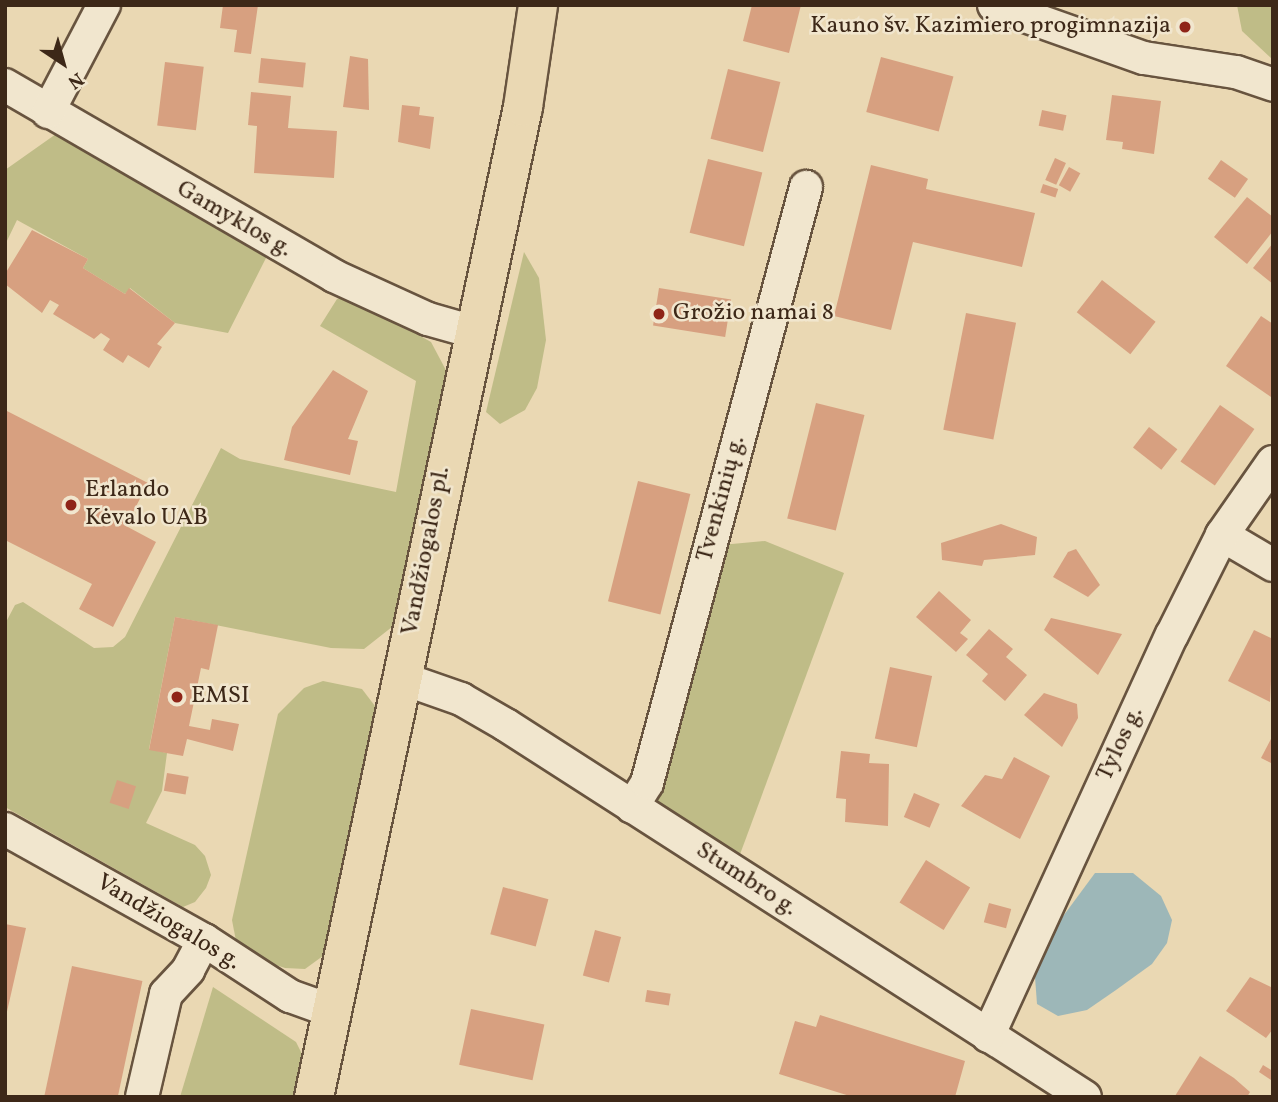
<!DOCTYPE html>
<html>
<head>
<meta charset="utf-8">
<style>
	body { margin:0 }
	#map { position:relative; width:1278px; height:1102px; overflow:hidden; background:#ead8b3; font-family:Vollkorn,serif }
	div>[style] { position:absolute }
	.green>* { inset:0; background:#bfbc87 }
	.water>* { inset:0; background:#9db7b8 }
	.building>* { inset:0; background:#d7a080; transform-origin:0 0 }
	.roads { filter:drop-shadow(2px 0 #68543f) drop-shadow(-2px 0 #68543f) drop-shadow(0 2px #68543f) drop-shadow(0 -2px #68543f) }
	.minor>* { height:32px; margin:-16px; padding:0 16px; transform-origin:16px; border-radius:16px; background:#f1e6ce }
	.major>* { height:38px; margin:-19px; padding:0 19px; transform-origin:19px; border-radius:19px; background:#ead8b3 }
	.dots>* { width:19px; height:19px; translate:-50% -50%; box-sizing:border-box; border:4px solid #f1e6ce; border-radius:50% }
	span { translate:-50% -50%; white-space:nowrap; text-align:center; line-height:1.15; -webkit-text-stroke:5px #f1e6ce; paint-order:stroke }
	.poi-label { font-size:24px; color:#3d2818 }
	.right { translate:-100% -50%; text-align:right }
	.left { translate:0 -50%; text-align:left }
	.street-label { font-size:24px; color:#3d2818 }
	.frame { position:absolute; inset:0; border:7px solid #3d2818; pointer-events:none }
	.north { position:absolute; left:28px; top:28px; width:70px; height:70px; -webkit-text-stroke:5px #f1e6ce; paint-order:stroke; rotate:144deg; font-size:19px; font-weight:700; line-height:28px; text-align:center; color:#3d2818 }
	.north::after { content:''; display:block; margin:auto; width:24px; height:32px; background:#3d2818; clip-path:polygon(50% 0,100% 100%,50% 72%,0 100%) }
</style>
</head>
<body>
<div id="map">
	<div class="green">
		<div style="clip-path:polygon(1237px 5px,1273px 5px,1273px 60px,1242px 31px)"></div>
		<div style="clip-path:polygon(56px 134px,267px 256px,228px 333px,175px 323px,130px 288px,125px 294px,83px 268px,88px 259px,17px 220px,5px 245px,5px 170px)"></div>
		<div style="clip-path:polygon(524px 252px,539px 278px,546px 340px,537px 388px,525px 410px,500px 424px,486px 412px)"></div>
		<div style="clip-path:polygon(347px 295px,431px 342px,448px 374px,397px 623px,364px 649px,331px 648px,175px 617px,149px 749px,167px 753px,162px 791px,146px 823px,195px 845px,205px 856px,211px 875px,206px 888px,195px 902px,183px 907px,5px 807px,5px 624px,15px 605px,23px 602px,94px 648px,113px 647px,125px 637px,221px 448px,240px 459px,396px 492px,416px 381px,320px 326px,337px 299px)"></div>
		<div style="clip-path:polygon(765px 541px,844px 573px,739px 857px,656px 805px,721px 545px)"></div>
		<div style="clip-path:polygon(323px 681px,362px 689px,378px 710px,327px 953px,305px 969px,285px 968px,252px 957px,236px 941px,232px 920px,278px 714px,304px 688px)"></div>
		<div style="clip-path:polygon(213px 987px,296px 1042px,304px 1058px,299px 1097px,180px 1097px)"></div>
	</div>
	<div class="water">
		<div style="clip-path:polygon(1095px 873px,1133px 873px,1161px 896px,1172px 920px,1167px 943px,1152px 964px,1116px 990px,1087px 1010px,1058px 1016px,1037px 1004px,1035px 977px,1047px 938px)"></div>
	</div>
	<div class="building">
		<div style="clip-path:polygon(223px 5px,258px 5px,251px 54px,234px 52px,237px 30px,220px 28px)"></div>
		<div style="clip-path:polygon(752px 5px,801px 5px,789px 53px,743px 41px)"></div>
		<div style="clip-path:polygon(350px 56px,368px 59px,369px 110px,343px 107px)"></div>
		<div style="left:881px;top:57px;width:75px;height:57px;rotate:15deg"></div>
		<div style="left:261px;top:58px;width:45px;height:25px;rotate:6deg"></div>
		<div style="left:165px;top:62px;width:39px;height:64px;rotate:7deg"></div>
		<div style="left:728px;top:69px;width:54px;height:72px;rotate:14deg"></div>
		<div style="clip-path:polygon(251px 92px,291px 96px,288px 128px,337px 131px,334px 178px,254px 173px,257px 126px,248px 125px)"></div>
		<div style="clip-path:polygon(1112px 95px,1161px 101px,1154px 154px,1122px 149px,1123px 142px,1106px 140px)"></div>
		<div style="clip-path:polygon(402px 105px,420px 107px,419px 115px,434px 117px,430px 149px,398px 142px)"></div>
		<div style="left:1042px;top:110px;width:25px;height:16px;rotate:12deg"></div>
		<div style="left:1055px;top:158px;width:12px;height:24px;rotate:24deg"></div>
		<div style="left:708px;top:159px;width:56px;height:76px;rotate:14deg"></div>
		<div style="left:1221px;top:160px;width:33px;height:23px;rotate:35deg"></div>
		<div style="clip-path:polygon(871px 165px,928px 179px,926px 189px,1035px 213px,1022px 267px,913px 242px,891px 330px,834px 316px)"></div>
		<div style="left:1069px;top:167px;width:13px;height:21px;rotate:29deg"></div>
		<div style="left:1043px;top:184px;width:16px;height:9px;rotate:18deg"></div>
		<div style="clip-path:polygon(1247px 197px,1273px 217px,1273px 231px,1247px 264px,1214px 237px)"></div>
		<div style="clip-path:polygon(32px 230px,88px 259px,83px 268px,125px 294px,129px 288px,175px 323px,157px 344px,162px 347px,149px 368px,128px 355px,123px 363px,103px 350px,110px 339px,101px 333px,94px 339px,53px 314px,59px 305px,50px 300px,42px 313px,5px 284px,5px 274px)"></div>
		<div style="clip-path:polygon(1273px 243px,1273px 284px,1253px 268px)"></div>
		<div style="left:1102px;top:280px;width:68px;height:41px;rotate:38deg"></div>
		<div style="left:659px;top:288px;width:73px;height:38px;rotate:9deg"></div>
		<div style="left:966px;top:313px;width:51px;height:119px;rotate:11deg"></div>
		<div style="clip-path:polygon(1261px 316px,1273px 324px,1271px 397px,1226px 366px)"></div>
		<div style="clip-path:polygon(333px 370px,368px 391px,348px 439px,358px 441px,350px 475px,284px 460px,292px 427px)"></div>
		<div style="left:816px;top:403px;width:50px;height:119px;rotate:14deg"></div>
		<div style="left:1220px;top:405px;width:42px;height:69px;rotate:35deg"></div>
		<div style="clip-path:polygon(5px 410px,148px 483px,126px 526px,156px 542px,113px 627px,79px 609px,92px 584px,5px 540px)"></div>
		<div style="left:1149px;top:427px;width:36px;height:26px;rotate:38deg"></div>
		<div style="left:638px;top:481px;width:54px;height:124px;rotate:14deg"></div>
		<div style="clip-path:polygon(1001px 524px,1037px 537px,1035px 555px,984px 560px,982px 566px,942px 560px,941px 543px)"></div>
		<div style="clip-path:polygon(1076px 549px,1100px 585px,1088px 597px,1053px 577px,1068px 552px)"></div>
		<div style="clip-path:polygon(939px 591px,971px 620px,960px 633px,968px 639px,956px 652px,916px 617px)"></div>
		<div style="clip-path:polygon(175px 617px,218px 625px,209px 670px,201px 668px,189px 726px,210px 730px,212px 719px,239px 724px,233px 751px,187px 739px,183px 756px,149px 750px)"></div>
		<div style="clip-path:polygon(1051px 618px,1122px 634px,1098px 675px,1044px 630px)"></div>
		<div style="clip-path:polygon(989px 629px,1013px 649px,1006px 657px,1027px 675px,1005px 701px,982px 681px,988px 674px,966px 655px)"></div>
		<div style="clip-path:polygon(1254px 630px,1273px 639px,1270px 702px,1228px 681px)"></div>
		<div style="left:890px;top:667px;width:43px;height:73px;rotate:12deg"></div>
		<div style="clip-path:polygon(1044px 693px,1077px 704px,1078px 718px,1062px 747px,1024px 715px)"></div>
		<div style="clip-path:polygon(1273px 735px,1273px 764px,1261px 758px)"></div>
		<div style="clip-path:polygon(841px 751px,870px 754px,869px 763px,889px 764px,888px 826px,845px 822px,846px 799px,836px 798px)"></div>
		<div style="clip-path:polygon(1014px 757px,1050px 776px,1020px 839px,961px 806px,985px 775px,1002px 779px)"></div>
		<div style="left:167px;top:773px;width:22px;height:18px;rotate:10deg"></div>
		<div style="left:117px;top:780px;width:20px;height:24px;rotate:18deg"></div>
		<div style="left:914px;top:793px;width:28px;height:26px;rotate:23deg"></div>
		<div style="left:926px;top:860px;width:52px;height:50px;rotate:32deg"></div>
		<div style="left:503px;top:887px;width:47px;height:49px;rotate:15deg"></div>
		<div style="left:989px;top:903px;width:23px;height:20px;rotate:15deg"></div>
		<div style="clip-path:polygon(5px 924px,26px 928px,6px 1016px,5px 1015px)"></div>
		<div style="left:595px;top:930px;width:27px;height:47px;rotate:15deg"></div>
		<div style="left:72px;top:966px;width:72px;height:134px;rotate:12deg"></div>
		<div style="clip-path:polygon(1250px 977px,1273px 988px,1273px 1029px,1266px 1038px,1226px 1011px)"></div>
		<div style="left:647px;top:990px;width:24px;height:12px;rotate:9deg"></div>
		<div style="left:471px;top:1009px;width:75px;height:57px;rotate:12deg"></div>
		<div style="clip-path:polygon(820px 1015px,965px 1061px,955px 1097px,853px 1097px,779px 1074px,795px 1021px,816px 1027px)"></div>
		<div style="clip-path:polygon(1200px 1056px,1234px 1078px,1250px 1092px,1247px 1097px,1175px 1096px)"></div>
		<div style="clip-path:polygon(1263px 1065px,1273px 1071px,1271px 1080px,1259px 1072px)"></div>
	</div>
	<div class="roads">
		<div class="minor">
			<div style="left:994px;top:5px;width:159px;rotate:19.5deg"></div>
			<div style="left:1144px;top:58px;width:93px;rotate:8.7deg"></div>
			<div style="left:1236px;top:72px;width:39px;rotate:19deg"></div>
			<div style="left:5px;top:85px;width:380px;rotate:30.1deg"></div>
			<div style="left:334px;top:276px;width:103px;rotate:24.6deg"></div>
			<div style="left:428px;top:319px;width:48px;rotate:15.8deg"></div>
			<div style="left:48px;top:112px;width:121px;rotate:-62.4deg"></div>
			<div style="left:1222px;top:535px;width:59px;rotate:30.5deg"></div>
			<div style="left:401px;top:678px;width:64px;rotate:19.3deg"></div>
			<div style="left:461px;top:699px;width:52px;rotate:30deg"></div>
			<div style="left:506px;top:725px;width:688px;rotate:32.72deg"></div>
			<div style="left:632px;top:807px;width:28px;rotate:-58deg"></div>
			<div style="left:647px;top:783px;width:617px;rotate:-75.06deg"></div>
			<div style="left:5px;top:829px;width:228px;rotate:29.2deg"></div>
			<div style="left:204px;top:940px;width:103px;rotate:33.1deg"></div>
			<div style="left:290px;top:996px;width:45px;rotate:19.7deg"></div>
			<div style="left:988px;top:1036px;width:441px;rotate:-65.4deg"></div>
			<div style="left:1172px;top:635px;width:112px;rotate:-63.4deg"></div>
			<div style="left:1222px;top:535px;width:89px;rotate:-55.1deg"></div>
			<div style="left:142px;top:1097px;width:106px;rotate:-76.9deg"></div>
			<div style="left:166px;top:994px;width:33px;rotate:-47deg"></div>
			<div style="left:188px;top:970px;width:34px;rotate:-62deg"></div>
		</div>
		<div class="major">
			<div style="left:314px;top:1097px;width:1012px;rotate:-78.08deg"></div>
			<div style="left:523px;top:107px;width:103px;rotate:-81.6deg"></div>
		</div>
	</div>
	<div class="dots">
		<div style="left:1185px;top:27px;background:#8f2418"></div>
		<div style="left:659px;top:314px;background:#8f2418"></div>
		<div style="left:71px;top:505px;background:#8f2418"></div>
		<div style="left:177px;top:697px;background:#8f2418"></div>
	</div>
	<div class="poi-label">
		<span class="right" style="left:1171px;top:27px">Kauno šv. Kazimiero progimnazija</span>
		<span class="left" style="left:673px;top:314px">Grožio namai 8</span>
		<span class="left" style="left:85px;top:505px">Erlando<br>Kėvalo UAB</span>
		<span class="left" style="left:191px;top:697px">EMSI</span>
	</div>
	<div class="street-label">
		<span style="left:234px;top:220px;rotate:30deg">Gamyklos g.</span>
		<span style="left:722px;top:499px;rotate:-75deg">Tvenkinių g.</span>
		<span style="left:427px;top:551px;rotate:-79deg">Vandžiogalos pl.</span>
		<span style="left:1121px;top:744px;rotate:-65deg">Tylos g.</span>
		<span style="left:746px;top:880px;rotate:33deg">Stumbro g.</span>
		<span style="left:168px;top:923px;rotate:31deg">Vandžiogalos g.</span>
	</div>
	<div class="frame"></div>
	<div class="north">N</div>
</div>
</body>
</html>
